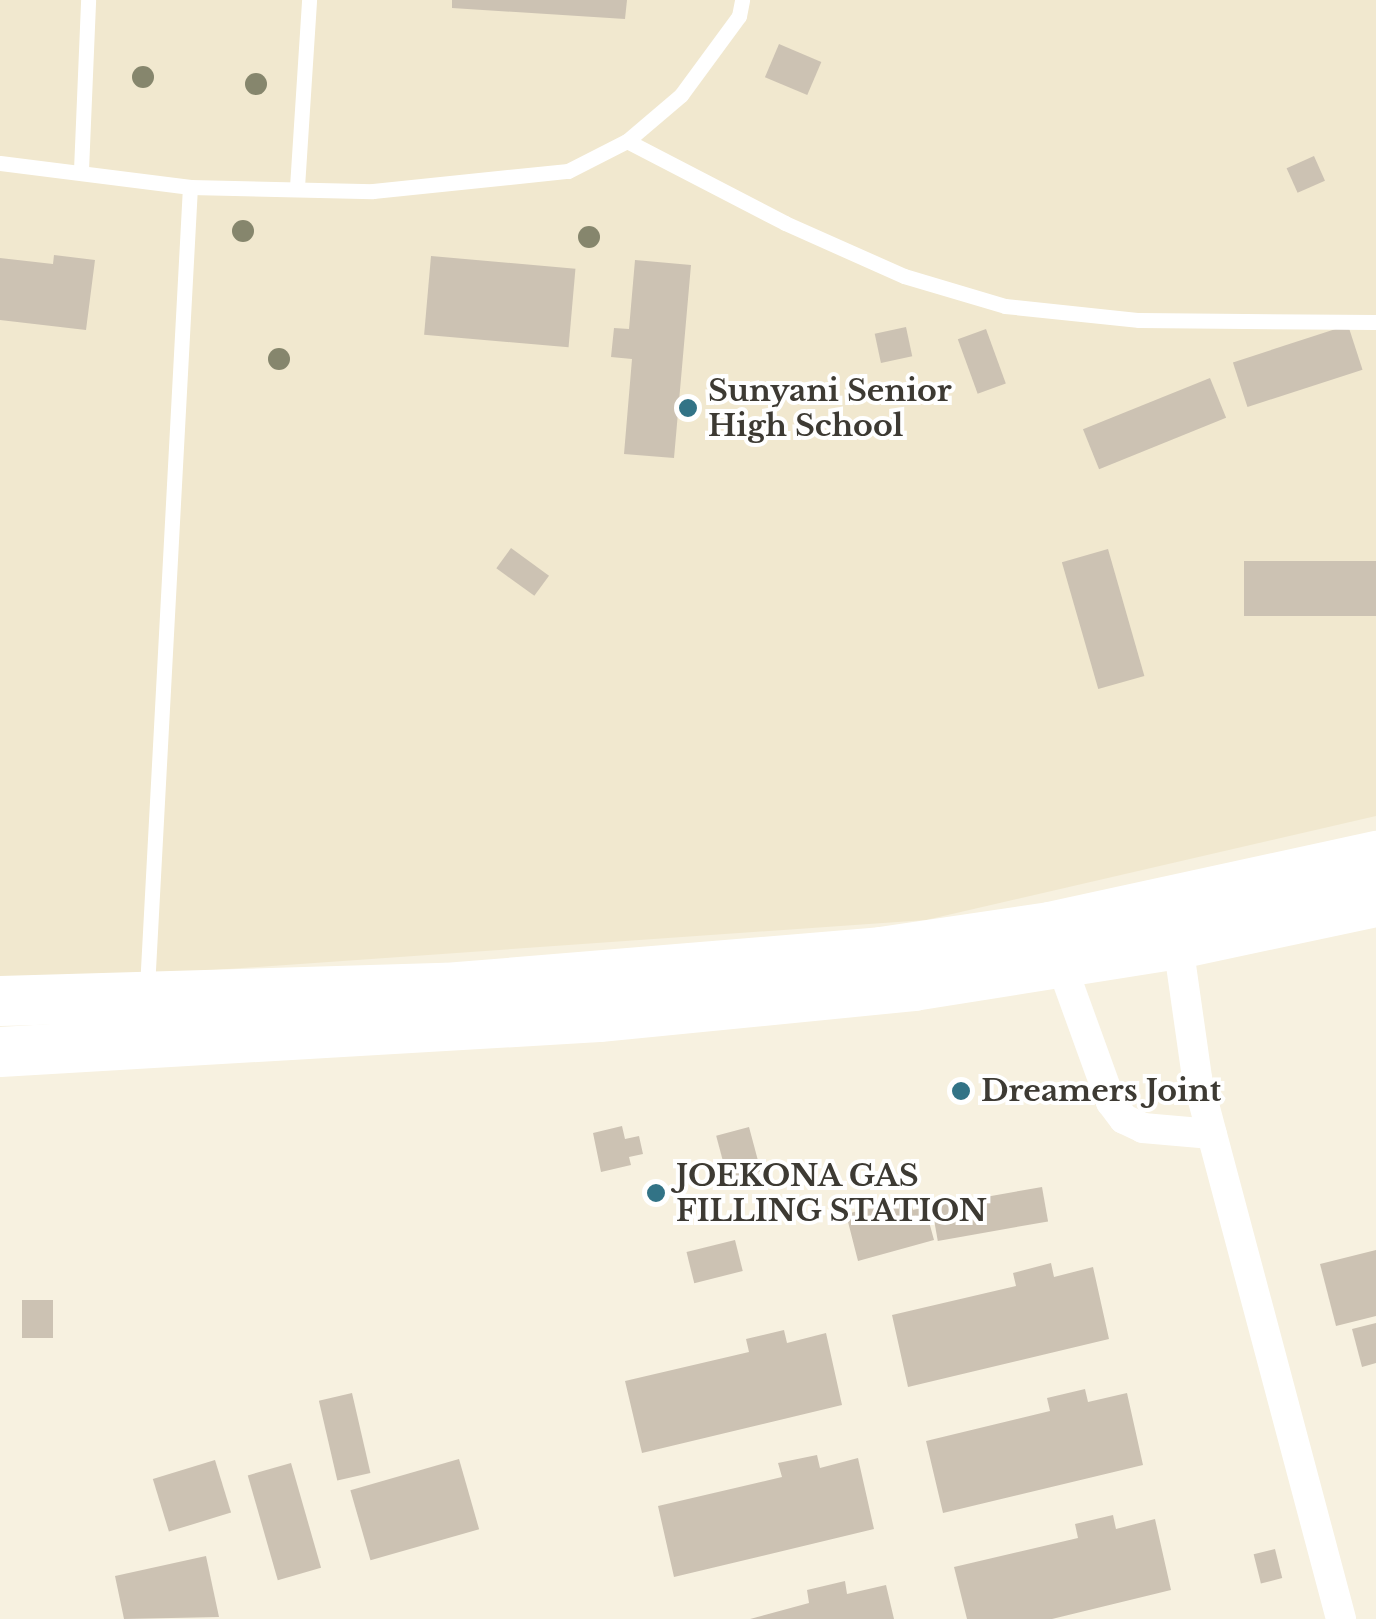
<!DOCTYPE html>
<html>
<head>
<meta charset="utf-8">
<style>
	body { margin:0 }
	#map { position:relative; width:1376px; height:1619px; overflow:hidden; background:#f7f1e0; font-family:"Libre Baskerville",serif }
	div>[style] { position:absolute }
	.built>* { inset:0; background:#f1e8cf }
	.building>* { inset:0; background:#ccc2b3; transform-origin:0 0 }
	.lane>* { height:15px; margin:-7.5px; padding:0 7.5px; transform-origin:7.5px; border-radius:7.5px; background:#fff }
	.street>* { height:30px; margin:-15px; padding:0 15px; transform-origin:15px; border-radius:15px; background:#fff }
	.primary>* { height:50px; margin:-25px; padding:0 25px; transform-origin:25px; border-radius:25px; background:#fff }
	.trees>* { width:22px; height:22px; margin:-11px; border-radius:50%; background:#86866d }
	.dots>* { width:28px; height:28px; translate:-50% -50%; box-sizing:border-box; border:5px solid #fff; border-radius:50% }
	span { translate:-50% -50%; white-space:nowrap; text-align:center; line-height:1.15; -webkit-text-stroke:8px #fff; paint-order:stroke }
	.poi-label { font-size:30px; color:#3d3a33; font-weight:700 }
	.left { translate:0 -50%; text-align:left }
</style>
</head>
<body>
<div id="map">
	<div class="built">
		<div style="clip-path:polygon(0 0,1376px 0,1376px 816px,926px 920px,0 985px)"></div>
	</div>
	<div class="building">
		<div style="clip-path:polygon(452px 0,627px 0,625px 19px,452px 8px)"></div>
		<div style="left:779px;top:44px;width:46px;height:36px;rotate:23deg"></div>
		<div style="left:1314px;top:156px;width:27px;height:30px;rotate:66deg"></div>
		<div style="clip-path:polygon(54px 255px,95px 260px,86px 330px,0 320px,0 258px,53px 264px)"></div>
		<div style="left:431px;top:256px;width:145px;height:79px;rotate:5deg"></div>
		<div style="clip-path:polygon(635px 260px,691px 265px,674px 458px,624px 454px,632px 359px,611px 357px,614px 328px,629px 329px)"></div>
		<div style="left:1348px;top:325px;width:47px;height:121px;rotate:72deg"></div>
		<div style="left:906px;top:327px;width:30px;height:32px;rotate:78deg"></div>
		<div style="left:986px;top:329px;width:58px;height:30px;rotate:70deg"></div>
		<div style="left:1210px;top:378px;width:43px;height:137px;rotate:68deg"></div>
		<div style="left:511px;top:548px;width:47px;height:25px;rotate:36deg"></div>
		<div style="left:1108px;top:549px;width:132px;height:48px;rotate:74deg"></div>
		<div style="left:1376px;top:561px;width:55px;height:132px;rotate:90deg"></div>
		<div style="clip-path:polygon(622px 1126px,625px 1139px,639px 1136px,643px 1154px,629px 1157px,631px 1165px,601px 1172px,593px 1133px)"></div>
		<div style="left:749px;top:1127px;width:46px;height:34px;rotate:75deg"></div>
		<div style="left:1042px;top:1187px;width:35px;height:112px;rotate:80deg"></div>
		<div style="clip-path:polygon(910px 1198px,913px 1210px,925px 1207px,934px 1240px,858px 1261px,846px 1214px)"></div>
		<div style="left:735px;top:1240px;width:32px;height:50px;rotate:76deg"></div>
		<div style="clip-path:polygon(1376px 1250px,1376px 1316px,1336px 1326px,1320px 1264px)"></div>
		<div style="clip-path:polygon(1051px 1263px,1054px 1277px,1093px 1267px,1109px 1339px,908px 1387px,892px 1315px,1016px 1286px,1013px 1273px)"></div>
		<div style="left:22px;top:1300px;width:31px;height:38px"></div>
		<div style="clip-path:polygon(1376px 1323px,1376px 1363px,1362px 1367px,1352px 1329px)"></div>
		<div style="clip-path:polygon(784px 1330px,787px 1343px,826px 1333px,842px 1405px,642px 1453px,625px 1381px,749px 1352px,746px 1339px)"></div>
		<div style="clip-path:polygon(1085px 1389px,1088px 1402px,1127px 1393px,1143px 1465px,943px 1513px,926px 1441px,1050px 1411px,1047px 1398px)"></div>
		<div style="left:352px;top:1393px;width:82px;height:34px;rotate:77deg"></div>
		<div style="clip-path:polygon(817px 1455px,820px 1468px,858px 1458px,874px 1529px,674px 1577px,658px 1506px,782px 1477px,778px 1463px)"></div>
		<div style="left:459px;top:1459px;width:73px;height:113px;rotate:74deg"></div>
		<div style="left:215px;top:1460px;width:55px;height:65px;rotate:73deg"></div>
		<div style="left:291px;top:1463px;width:109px;height:45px;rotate:74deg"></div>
		<div style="clip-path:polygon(1113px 1515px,1116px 1529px,1155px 1519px,1171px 1590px,1052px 1619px,967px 1619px,954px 1567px,1078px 1538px,1075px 1524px)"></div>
		<div style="left:1275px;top:1549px;width:30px;height:22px;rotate:76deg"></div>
		<div style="clip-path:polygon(206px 1556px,219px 1617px,124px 1619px,115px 1576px)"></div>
		<div style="clip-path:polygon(845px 1581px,847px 1594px,886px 1585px,894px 1619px,750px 1619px,809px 1603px,807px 1590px)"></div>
	</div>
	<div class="lane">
		<div style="left:627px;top:141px;width:178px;rotate:27.4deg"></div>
		<div style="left:785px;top:223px;width:130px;rotate:24deg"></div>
		<div style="left:904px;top:276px;width:105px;rotate:16.5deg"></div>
		<div style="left:1005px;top:306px;width:135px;rotate:6deg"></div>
		<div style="left:1139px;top:320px;width:237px;rotate:0.5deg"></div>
		<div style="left:0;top:163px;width:192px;rotate:7.2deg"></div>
		<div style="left:190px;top:187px;width:183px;rotate:1.3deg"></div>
		<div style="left:373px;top:191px;width:196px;rotate:-5.9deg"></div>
		<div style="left:568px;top:171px;width:66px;rotate:-27deg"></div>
		<div style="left:627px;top:141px;width:71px;rotate:-40.4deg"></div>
		<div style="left:681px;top:95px;width:98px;rotate:-53.7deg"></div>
		<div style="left:739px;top:16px;width:16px;rotate:-79deg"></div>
		<div style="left:81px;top:170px;width:170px;rotate:-87.6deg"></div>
		<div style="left:297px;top:187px;width:187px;rotate:-86.3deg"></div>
		<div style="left:147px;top:988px;width:802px;rotate:-86.93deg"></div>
	</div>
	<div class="street">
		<div style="left:1178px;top:944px;width:135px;rotate:81.9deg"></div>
		<div style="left:1197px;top:1078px;width:560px;rotate:75.09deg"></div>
		<div style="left:1056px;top:950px;width:162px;rotate:70.1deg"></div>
		<div style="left:1111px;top:1102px;width:21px;rotate:53deg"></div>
		<div style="left:1124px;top:1119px;width:21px;rotate:25deg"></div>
		<div style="left:1143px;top:1128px;width:69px;rotate:5deg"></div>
	</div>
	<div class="primary">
		<div style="left:0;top:1001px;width:446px;rotate:-1.7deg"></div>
		<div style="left:446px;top:988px;width:436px;rotate:-4.7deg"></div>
		<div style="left:881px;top:952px;width:171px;rotate:-8.4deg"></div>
		<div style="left:1050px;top:927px;width:334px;rotate:-12.3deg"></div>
		<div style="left:0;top:1052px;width:600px;rotate:-3.34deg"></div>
		<div style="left:599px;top:1017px;width:316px;rotate:-5.6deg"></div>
		<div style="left:913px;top:986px;width:268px;rotate:-9deg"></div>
		<div style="left:1178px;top:944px;width:202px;rotate:-12deg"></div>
	</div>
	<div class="trees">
		<div style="left:143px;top:77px"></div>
		<div style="left:256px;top:84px"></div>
		<div style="left:243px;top:231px"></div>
		<div style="left:589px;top:237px"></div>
		<div style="left:279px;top:359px"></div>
	</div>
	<div class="dots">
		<div style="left:688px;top:408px;background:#327386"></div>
		<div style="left:961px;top:1091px;background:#327386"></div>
		<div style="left:656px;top:1193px;background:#327386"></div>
	</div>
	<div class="poi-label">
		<span class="left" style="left:708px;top:408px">Sunyani Senior<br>High School</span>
		<span class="left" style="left:981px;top:1091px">Dreamers Joint</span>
		<span class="left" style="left:676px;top:1193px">JOEKONA GAS<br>FILLING STATION</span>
	</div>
</div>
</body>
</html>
